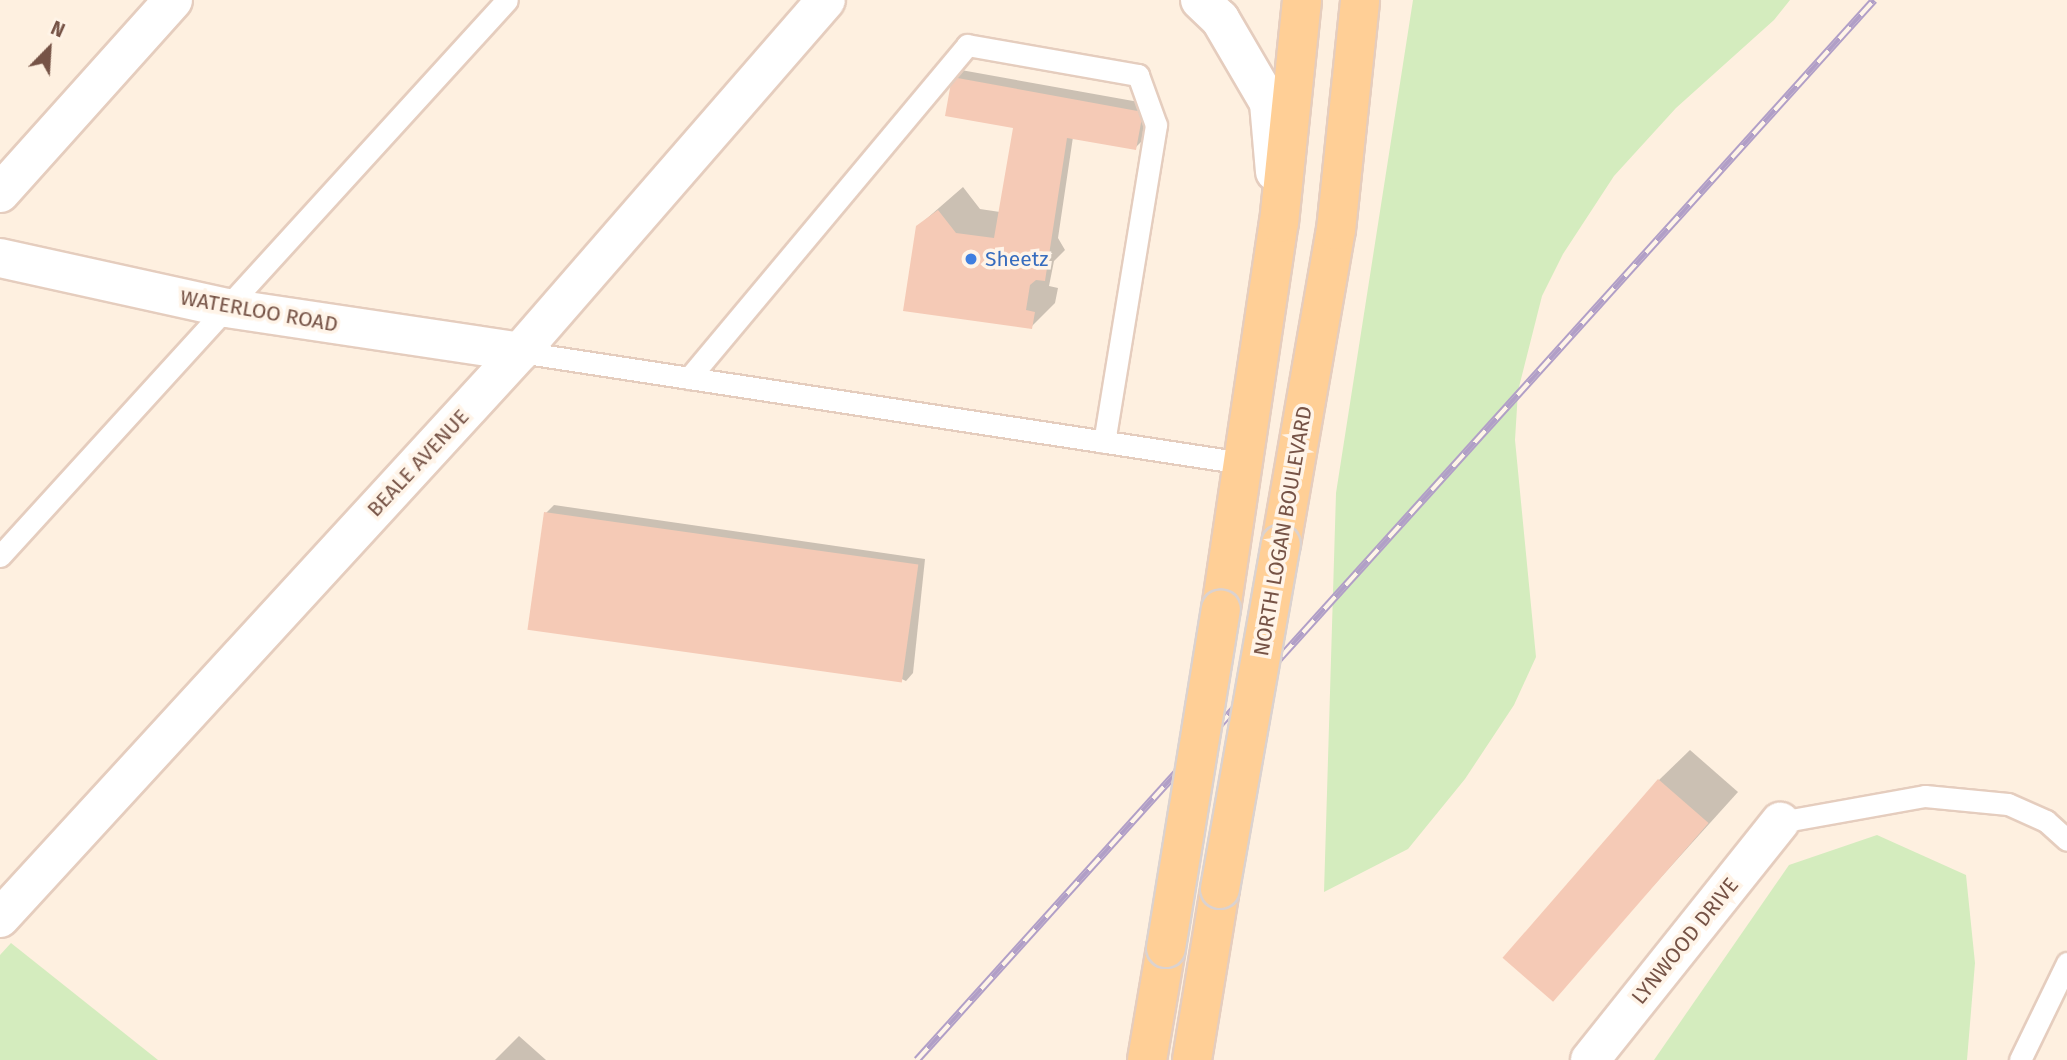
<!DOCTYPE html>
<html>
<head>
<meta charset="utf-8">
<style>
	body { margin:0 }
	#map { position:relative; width:2067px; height:1060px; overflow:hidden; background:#fef0e0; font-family:"Fira Sans",sans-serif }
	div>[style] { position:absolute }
	.green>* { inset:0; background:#d4ecbe }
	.shadow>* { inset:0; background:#0003 }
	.building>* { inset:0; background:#f5cab6; transform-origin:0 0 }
	.roads { filter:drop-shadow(2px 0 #e5cdbe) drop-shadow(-2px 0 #e5cdbe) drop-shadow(0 2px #e5cdbe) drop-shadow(0 -2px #e5cdbe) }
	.service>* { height:21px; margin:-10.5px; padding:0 10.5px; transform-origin:10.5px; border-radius:10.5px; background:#fff }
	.minor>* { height:38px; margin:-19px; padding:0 19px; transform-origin:19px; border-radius:19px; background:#fff }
	.tertiary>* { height:38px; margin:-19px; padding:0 19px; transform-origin:19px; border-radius:19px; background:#fff }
	.secondary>* { height:38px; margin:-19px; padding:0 19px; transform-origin:19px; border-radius:19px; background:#fff }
	.primary>* { height:38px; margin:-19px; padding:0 19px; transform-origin:19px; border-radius:19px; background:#ffcf96 }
	.rail>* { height:8px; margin-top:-4px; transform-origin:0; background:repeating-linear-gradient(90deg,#fff4e8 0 16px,#b19fc7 0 32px); box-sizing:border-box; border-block:2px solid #b19fc7 }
	.bridges { filter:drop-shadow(2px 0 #dbd2cf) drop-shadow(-2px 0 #dbd2cf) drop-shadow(0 2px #dbd2cf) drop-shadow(0 -2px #dbd2cf) }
	.primary-bridge>* { height:38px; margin:-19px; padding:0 19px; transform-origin:19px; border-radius:19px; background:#ffcf96 }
	.dots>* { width:19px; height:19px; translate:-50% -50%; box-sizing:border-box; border:4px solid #fff4e8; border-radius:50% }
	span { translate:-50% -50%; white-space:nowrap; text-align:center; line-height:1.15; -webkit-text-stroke:7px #fff4e8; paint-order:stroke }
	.shop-label { font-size:21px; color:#366cbe }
	.left { translate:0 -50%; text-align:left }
	.street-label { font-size:21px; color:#765346 }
	.north { position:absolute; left:14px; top:14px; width:70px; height:70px; -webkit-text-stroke:5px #fff4e8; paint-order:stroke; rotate:24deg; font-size:19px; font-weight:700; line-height:28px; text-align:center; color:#765346 }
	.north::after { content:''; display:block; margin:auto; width:24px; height:32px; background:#765346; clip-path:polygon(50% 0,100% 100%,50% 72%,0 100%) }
</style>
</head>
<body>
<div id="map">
	<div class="green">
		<div style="clip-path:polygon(1413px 0,1790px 0,1774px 20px,1676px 108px,1614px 176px,1563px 254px,1542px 296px,1518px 391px,1515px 440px,1536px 657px,1514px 705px,1465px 779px,1408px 849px,1324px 892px,1336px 493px)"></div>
		<div style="clip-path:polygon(1877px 835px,1966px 875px,1975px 963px,1967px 1060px,1654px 1060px,1789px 865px)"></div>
		<div style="clip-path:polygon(11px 943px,158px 1060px,0 1060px,0 955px)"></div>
	</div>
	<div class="shadow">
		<div style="clip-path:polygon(961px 70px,1150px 104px,1143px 140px,1135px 148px,1073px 137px,1058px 238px,1065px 250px,1054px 261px,1049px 286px,1058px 288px,1055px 303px,1031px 327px,917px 227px,963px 187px,980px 209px,1000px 212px,1015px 127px,953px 78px)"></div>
		<div style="clip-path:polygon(554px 505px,925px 559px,913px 673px,906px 681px,546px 513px)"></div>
		<div style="clip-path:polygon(1690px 750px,1738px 792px,1551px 999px,1659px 780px)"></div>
		<div style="clip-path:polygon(519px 1036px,546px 1060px,495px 1060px)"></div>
	</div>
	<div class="building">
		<div style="clip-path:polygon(952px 77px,1143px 112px,1136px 150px,1067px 138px,1045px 281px,1036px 280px,1030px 285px,1026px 310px,1035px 312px,1032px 329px,903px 311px,916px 226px,938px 210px,956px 233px,994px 238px,1013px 128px,945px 116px)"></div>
		<div style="left:544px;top:512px;width:378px;height:119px;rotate:8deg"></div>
		<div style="left:1658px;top:779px;width:67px;height:237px;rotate:41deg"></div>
	</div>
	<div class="roads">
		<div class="service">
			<div style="left:520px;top:352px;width:731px;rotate:8.73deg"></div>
			<div style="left:689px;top:378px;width:434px;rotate:-50.1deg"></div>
			<div style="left:967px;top:45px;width:174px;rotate:10deg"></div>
			<div style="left:1138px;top:75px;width:53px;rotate:70.2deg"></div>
			<div style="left:1156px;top:125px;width:321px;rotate:99.3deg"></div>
			<div style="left:0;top:556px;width:752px;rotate:-47.64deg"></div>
			<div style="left:1780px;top:822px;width:147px;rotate:-10.2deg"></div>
			<div style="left:1925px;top:796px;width:83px;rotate:5.5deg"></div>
			<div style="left:2008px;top:804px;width:42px;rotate:24.1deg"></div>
			<div style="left:2046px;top:821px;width:28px;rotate:42deg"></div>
			<div style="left:2020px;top:1060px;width:108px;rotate:-64.1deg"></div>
		</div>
		<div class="minor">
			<div style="left:0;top:258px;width:232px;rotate:12.4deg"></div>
			<div style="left:227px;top:308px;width:296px;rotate:8.5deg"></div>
			<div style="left:1590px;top:1060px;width:305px;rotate:-51.4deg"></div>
		</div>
		<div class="tertiary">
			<div style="left:0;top:193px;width:259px;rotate:-48.1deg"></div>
		</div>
		<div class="secondary">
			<div style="left:1200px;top:0;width:28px;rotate:44deg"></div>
			<div style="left:1220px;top:19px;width:97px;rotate:59.7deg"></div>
			<div style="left:1269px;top:103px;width:69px;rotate:85deg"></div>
			<div style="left:0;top:918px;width:769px;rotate:-47.43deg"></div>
			<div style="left:520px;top:352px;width:466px;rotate:-49deg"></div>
		</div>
		<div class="primary">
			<div style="left:1281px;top:544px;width:319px;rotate:-80.1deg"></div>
			<div style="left:1336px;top:230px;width:231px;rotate:-84deg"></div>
			<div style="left:1221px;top:609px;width:390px;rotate:-81.5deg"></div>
			<div style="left:1279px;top:223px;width:224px;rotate:-84.1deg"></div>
			<div style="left:1147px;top:1060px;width:114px;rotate:-80.4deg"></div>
			<div style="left:1192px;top:1060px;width:173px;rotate:-80.7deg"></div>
		</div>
	</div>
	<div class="rail">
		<div style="left:917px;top:1060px;width:1428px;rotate:-47.92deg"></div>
	</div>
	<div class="bridges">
		<div class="primary-bridge">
			<div style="left:1220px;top:889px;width:350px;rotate:-80deg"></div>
			<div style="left:1166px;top:948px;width:343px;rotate:-80.8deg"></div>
		</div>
	</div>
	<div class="dots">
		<div style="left:971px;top:259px;background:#3f7fe0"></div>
	</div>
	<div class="shop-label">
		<span class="left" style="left:985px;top:259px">Sheetz</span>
	</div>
	<div class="street-label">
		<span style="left:259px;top:311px;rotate:10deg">WATERLOO ROAD</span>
		<span style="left:418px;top:463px;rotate:-47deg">BEALE AVENUE</span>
		<span style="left:1283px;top:531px;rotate:-80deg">NORTH LOGAN BOULEVARD</span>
		<span style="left:1685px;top:941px;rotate:-51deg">LYNWOOD DRIVE</span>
	</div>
	<div class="north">N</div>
</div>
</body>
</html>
